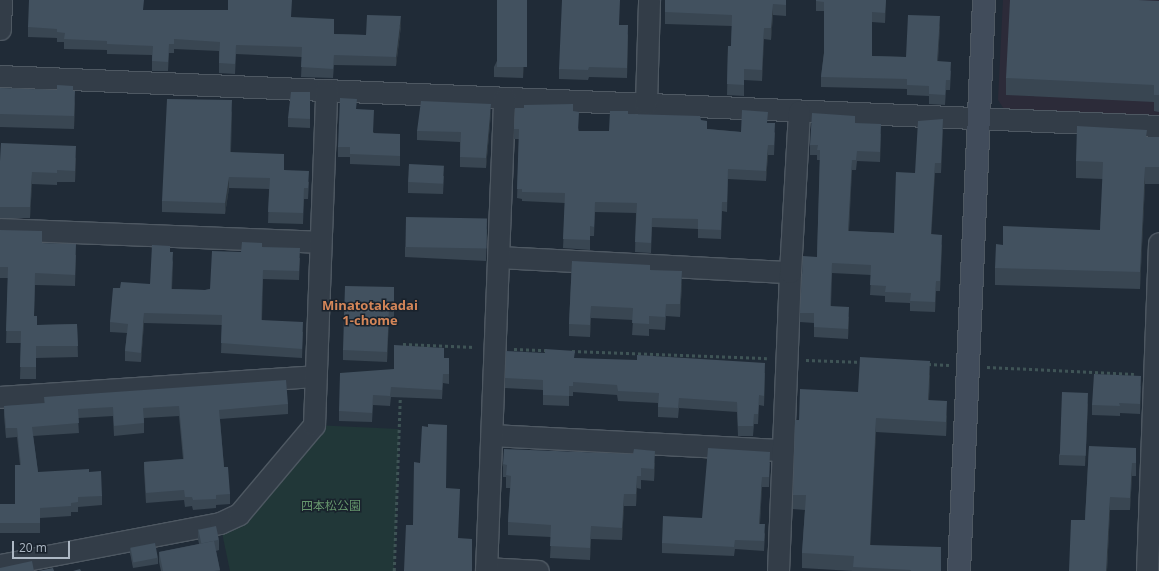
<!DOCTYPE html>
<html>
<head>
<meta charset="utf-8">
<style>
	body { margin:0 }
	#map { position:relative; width:1159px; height:571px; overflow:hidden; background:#202b37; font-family:"Open Sans","Noto Sans JP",sans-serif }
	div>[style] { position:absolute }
	.medical>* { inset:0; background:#2c2b39 }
	.green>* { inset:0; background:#213738 }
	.path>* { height:2.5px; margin-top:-1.25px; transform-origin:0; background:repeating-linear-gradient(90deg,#3f5456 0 3px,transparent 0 6px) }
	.roads { filter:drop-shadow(1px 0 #4e5862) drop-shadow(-1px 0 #4e5862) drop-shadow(0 1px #4e5862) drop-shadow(0 -1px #4e5862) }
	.street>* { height:21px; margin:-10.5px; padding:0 10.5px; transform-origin:10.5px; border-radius:10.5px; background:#333d48 }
	.secondary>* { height:22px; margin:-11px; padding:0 11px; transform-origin:11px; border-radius:11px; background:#414c5b }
	.wall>* { inset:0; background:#394652 }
	.shaded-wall>* { inset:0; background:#2e3942 }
	.building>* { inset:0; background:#42515f; transform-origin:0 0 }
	span { translate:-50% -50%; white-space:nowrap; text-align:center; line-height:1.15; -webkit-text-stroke:3px #19222c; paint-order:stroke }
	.park-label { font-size:12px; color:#65956c }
	.neighbourhood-label { font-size:13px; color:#d48659; font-weight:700 }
	.scale { position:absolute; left:12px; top:541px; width:58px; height:18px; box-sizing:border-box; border:2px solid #adb8c4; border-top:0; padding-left:5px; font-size:12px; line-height:14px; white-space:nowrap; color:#adb8c4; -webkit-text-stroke:3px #19222c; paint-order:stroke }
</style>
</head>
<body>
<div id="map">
	<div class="medical">
		<div style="clip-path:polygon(1003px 0,1159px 0,1159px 116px,1004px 109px,998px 100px)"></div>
	</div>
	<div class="green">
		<div style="clip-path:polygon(314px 425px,399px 429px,394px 571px,230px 571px,220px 523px)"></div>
	</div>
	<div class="path">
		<div style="left:403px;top:349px;width:5px;rotate:-90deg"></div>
		<div style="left:403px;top:344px;width:72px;rotate:2.4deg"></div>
		<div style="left:514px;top:349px;width:33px;rotate:2deg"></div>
		<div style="left:572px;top:351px;width:195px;rotate:2.1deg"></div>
		<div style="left:806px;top:360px;width:57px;rotate:2deg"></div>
		<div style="left:928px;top:364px;width:21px;rotate:3deg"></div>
		<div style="left:987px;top:367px;width:147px;rotate:2.7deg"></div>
		<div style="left:394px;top:571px;width:175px;rotate:-88deg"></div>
	</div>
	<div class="roads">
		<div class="street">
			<div style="left:0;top:29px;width:29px;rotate:-88deg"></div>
			<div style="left:0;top:76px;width:1160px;rotate:2.47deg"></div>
			<div style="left:646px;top:103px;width:103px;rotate:-88.3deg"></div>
			<div style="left:0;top:229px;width:320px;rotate:2.3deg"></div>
			<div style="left:499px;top:257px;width:291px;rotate:3deg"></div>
			<div style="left:0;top:397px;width:316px;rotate:-3.8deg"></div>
			<div style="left:492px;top:435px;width:291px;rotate:3deg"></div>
			<div style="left:0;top:565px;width:224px;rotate:-10.8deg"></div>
			<div style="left:220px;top:523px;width:21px;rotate:-25deg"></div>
			<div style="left:239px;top:514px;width:116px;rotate:-49.9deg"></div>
			<div style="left:314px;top:425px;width:335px;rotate:-87.9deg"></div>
			<div style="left:486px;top:568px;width:52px;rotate:3.3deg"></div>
			<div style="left:486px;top:571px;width:473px;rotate:-87.8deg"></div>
			<div style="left:778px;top:571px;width:299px;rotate:-87.7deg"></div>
			<div style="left:790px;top:272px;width:161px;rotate:-86.8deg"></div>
			<div style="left:1147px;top:571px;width:328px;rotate:-87.9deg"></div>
		</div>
		<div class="secondary">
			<div style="left:959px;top:571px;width:572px;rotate:-87.49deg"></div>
		</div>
	</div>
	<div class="wall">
		<div style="clip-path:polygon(527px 0,523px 78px,494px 77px,494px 67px)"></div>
		<div style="clip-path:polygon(665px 0,786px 0,786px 16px,773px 15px,771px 40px,764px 39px,762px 81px,744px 80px,744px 96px,727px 95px,728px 46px,731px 46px,732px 26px,665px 24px)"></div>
		<div style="clip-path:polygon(816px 0,886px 0,885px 23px,872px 22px,872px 56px,906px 57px,940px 26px,938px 61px,951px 71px,950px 90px,946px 90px,945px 105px,929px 104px,929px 96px,907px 95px,907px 89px,821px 87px,821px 77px,824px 53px,824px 11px,816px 11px)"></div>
		<div style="clip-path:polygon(1159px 1px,1159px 112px,1154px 111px,1154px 102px,1006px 95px,1006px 78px)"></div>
		<div style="clip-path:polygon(144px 10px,291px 17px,334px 34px,366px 35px,401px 26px,396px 66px,334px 65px,333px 78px,301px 77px,302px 57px,236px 54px,235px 74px,219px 73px,219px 51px,174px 49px,174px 53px,169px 53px,168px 71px,152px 71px,152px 55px,107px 54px,107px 50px,64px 49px,64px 42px,57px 42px,57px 38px,28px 37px,28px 27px)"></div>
		<div style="clip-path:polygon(619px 25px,628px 35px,627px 78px,589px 77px,588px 80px,559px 79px,559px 69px)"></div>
		<div style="clip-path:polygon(0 88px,73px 91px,75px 104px,74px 129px,0 127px)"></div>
		<div style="clip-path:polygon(310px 92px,310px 128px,288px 127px,288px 118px)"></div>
		<div style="clip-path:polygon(524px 108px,573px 111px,579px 131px,609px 131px,628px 114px,701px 120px,707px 129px,741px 132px,768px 123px,775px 133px,774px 155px,768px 155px,766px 181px,728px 179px,727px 212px,722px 211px,721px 239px,698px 238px,698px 229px,652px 227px,651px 253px,635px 252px,636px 213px,595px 212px,594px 236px,590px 236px,590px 250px,563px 248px,565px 203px,522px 201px,522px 199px,517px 198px,519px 139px,514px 139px,514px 129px)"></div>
		<div style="clip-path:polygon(357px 109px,374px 133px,400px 144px,400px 166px,350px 164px,350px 157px,338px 157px,338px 147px)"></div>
		<div style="clip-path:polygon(232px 111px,231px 152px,284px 170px,309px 182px,308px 199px,304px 199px,303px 224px,268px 223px,269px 189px,229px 188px,225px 214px,162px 212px,162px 201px)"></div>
		<div style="clip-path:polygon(491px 113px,486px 168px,460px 167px,460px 142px,417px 140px,417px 131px)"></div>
		<div style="clip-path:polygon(855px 123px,881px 134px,880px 162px,857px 161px,856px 170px,852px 170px,849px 231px,894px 233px,915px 173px,943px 129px,941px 173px,935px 173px,931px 234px,942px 245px,940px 291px,936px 291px,935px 312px,910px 311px,910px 303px,885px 302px,885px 296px,870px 295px,871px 275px,832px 273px,831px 306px,849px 317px,848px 339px,814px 337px,814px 323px,800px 322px,800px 313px,817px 257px,820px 160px,817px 160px,817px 155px,810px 155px,810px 145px)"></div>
		<div style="clip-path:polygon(1147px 137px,1159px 137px,1159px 184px,1145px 184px,1140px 289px,995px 285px,995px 268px,1003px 245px,1100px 230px,1103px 179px,1076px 178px,1076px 161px)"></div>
		<div style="clip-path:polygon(76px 158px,75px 182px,57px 182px,57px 185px,32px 184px,30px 218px,0 218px,0 161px)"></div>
		<div style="clip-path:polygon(444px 176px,443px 194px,408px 193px,408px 182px)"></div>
		<div style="clip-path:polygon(487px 229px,486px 261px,405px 257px,405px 247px)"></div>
		<div style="clip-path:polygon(0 230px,42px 243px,76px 255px,75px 286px,35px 285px,34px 316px,37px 325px,77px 324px,78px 357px,36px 358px,36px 379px,20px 379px,21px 343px,6px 343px,8px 278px,0 278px)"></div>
		<div style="clip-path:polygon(262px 247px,300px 258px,299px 280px,263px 279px,262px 320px,303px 332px,302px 358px,221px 353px,222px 325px,144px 323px,141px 362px,125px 361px,125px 351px,127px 333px,110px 332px,110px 322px,120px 288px,150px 284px,170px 252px,173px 262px,172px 289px,205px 290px,210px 289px,241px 252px)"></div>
		<div style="clip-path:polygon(572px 261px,650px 270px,682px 284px,680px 317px,666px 316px,665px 330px,649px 329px,649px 336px,632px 335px,633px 320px,591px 318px,590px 337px,569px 336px,569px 324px)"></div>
		<div style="clip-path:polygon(394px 297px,394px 320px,389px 319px,387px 362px,343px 360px,343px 350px)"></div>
		<div style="clip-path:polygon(444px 358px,449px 368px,449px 384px,443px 383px,442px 399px,391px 397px,390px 406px,373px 405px,372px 422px,339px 421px,339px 411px,394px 369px)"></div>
		<div style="clip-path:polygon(575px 358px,765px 373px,764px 406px,759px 405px,758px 424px,754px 424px,753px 436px,738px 436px,737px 412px,679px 408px,678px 418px,658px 417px,658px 403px,618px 401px,617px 395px,573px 392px,573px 396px,569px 396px,569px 406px,543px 405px,543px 390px,505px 388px,505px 378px)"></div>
		<div style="clip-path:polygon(930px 375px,929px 400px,947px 416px,946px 436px,876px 432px,870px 545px,941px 571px,853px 571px,802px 568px,802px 553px,805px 510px,793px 509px,793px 495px,858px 392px)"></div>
		<div style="clip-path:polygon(1141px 386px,1140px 414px,1120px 413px,1120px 416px,1092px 415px,1092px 405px)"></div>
		<div style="clip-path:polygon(44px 397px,288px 404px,288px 414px,220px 419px,224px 467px,230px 494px,230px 504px,216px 505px,216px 508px,193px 510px,192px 506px,185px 507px,184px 500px,146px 503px,144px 471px,144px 462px,183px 459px,179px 416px,144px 418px,144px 433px,114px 436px,113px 416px,78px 418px,79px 433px,33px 436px,38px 472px,89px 472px,102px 496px,102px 505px,78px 507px,78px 512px,71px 512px,71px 516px,40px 518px,40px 533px,0 533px,0 504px,15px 504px,20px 465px,17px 437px,6px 438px,4px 416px,4px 406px,44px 403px)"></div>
		<div style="clip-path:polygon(1088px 403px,1085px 466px,1059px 465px,1059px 455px)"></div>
		<div style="clip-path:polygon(1089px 446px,1136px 461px,1136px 476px,1132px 476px,1130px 510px,1110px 510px,1107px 571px,1069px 571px,1085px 520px)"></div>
		<div style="clip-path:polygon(770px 462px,769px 487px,762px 487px,760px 524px,765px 534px,764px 551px,735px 549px,734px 556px,662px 553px,662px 543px,702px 518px)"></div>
		<div style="clip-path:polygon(655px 463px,654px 481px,641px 480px,641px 489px,637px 488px,636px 506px,624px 506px,622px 540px,591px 539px,590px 560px,550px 558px,551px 537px,508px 535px,508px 522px,510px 488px,506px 488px,506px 477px,503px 477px,503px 464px)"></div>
		<div style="clip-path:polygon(198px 529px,219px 540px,219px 550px,216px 551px,220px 571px,161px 571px,159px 562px,159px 552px,199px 544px,198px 539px)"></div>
		<div style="clip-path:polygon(130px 548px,158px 558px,158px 564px,133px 568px,130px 553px)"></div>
	</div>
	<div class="shaded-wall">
		<div style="clip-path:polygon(527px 0,523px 78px,523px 68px)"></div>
		<div style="clip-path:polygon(886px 0,885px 23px,885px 13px)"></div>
		<div style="clip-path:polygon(773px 4px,773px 15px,771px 40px,771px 28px)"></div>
		<div style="clip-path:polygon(401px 16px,401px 26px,396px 66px,396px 57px)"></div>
		<div style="clip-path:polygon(940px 16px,940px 26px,937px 71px,937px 61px)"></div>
		<div style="clip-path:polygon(628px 25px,628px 35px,627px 78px,627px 68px)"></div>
		<div style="clip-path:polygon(764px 28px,764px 39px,762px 81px,762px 70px)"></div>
		<div style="clip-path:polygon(75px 91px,75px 104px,74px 129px,74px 116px)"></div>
		<div style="clip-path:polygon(232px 100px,232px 111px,230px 163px,230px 152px)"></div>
		<div style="clip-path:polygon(491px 104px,491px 113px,486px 168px,486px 158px)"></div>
		<div style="clip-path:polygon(943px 119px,943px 129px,941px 173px,941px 163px)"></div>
		<div style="clip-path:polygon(881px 124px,881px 134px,880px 162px,880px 152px)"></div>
		<div style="clip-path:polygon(768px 145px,768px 155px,766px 181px,766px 171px)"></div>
		<div style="clip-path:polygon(76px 146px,76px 158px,75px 182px,75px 171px)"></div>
		<div style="clip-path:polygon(852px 160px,852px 170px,848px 241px,848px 231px)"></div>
		<div style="clip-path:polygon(935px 163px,935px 173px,931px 244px,931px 234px)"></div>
		<div style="clip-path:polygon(1145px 167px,1145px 184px,1140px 289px,1140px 272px)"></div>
		<div style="clip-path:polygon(32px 172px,32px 184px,30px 218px,30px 207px)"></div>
		<div style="clip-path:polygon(229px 177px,229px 188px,225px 214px,225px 203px)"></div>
		<div style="clip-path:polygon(942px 235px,942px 245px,940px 291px,940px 281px)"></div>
		<div style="clip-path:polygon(682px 271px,682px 284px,680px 317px,680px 304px)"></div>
		<div style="clip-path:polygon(936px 281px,936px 291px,935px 312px,935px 302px)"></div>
		<div style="clip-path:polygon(591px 306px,591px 318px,590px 337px,590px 325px)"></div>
		<div style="clip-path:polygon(849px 307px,849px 317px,848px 339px,848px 329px)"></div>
		<div style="clip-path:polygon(389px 310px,389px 319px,387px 362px,387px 352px)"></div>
		<div style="clip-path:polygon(144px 313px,144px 323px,141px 362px,141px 353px)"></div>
		<div style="clip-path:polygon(930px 361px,930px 375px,928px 415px,928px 400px)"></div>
		<div style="clip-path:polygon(765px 363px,765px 373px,764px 406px,764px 396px)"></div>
		<div style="clip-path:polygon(1141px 376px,1141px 386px,1140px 414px,1140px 404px)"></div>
		<div style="clip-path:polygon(1088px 393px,1088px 403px,1085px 466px,1085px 456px)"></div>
		<div style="clip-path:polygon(947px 401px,947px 416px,946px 436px,946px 422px)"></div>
		<div style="clip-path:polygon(876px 418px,876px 432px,870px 559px,870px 545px)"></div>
		<div style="clip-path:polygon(655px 451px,655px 463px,654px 481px,654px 469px)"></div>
		<div style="clip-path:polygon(1132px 463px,1132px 476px,1130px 510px,1130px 498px)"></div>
		<div style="clip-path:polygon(637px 476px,637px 488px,636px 506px,636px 494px)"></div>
		<div style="clip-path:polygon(762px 477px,762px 487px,759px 533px,759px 524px)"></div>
		<div style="clip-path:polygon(624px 494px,624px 506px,622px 540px,622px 528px)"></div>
		<div style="clip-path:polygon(1110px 497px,1110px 510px,1107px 571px,1106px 571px)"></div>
		<div style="clip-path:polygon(591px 526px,591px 539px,590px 560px,590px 548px)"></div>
	</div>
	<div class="building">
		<div style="clip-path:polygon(29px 0,144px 0,143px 10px,228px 10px,228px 0,292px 0,291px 17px,334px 19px,334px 34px,366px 35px,367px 15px,401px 16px,396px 57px,334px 55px,333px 69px,301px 67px,302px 47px,236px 45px,235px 64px,219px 63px,220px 42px,174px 39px,174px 44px,169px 44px,168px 62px,152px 61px,153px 46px,107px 44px,107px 41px,64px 39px,65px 33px,57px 32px,57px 29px,28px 27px)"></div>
		<div style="left:497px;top:0;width:30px;height:67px"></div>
		<div style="clip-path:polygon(562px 0,620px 0,619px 25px,628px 25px,627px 68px,589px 67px,588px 70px,559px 69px)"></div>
		<div style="clip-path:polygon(665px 0,786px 0,786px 5px,773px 4px,771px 28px,764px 28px,762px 70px,744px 69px,744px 85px,727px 84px,728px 46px,731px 46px,732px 15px,665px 12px)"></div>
		<div style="clip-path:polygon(816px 0,886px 0,885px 13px,872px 12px,872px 56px,906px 57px,908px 15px,940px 16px,937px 61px,951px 62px,950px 80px,946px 80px,945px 95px,929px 94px,929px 86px,907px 85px,907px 79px,821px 77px,824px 53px,824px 2px,816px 1px)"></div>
		<div style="clip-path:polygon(1010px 0,1138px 0,1159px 1px,1159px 95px,1154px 95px,1154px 85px,1006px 78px)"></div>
		<div style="clip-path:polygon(57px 85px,73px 86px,73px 91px,75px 91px,74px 116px,0 114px,0 88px,57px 90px)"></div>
		<div style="clip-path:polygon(291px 92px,310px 92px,310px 119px,288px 118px)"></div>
		<div style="clip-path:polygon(340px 98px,357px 99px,356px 109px,374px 110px,373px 133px,400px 134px,400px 156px,350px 154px,350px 147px,338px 147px)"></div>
		<div style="clip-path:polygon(167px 99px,232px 100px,230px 152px,284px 154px,284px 170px,309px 171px,308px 188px,304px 188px,303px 213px,268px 212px,270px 178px,229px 177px,225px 203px,162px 201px)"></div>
		<div style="clip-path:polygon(421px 101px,491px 104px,486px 158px,460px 157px,461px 132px,417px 131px)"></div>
		<div style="clip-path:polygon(573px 104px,573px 111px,579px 112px,578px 131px,609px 131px,610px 111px,628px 111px,628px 114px,700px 116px,701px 120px,707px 121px,707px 129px,741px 132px,742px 110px,768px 112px,767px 123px,775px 123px,774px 145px,768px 145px,766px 171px,728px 169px,727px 202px,722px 202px,721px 230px,698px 229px,698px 219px,652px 218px,651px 243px,635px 242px,637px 203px,595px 202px,594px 227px,590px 226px,590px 240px,563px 239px,565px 193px,522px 192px,522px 189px,517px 189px,519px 129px,514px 129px,515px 108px,524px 108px,524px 105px)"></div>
		<div style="clip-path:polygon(812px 113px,855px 116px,855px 123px,881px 124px,880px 152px,857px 151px,856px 160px,852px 160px,848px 231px,894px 233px,896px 172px,915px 173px,918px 121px,943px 119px,941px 163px,935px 163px,931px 234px,942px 235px,940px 281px,936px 281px,935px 302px,910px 301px,911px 293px,885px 292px,886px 286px,870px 285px,871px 265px,832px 263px,830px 306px,849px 307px,848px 329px,814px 327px,814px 313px,800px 313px,803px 256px,817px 257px,820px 150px,817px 150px,818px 145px,810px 145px)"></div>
		<div style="clip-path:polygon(1077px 126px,1147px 130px,1146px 137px,1159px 137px,1159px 167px,1145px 167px,1140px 272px,995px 268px,996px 244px,1003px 245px,1003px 226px,1100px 230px,1103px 162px,1076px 161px)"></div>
		<div style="clip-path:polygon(1px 143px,76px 146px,75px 171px,57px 170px,57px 173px,32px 172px,30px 207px,0 207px,0 161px)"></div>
		<div style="left:409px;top:164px;width:35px;height:18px;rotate:3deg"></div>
		<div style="left:406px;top:217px;width:81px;height:30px;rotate:1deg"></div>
		<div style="clip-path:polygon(0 230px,42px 231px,42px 243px,76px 244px,75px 275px,35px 273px,34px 316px,37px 316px,37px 325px,77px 324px,78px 346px,36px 346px,36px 367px,20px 367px,21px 331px,6px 331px,8px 267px,0 267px)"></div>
		<div style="clip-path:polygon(242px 242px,262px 243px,262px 247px,300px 248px,299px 271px,263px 270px,261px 320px,303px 322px,302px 349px,221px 343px,222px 315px,144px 313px,141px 353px,125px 351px,128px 324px,110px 322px,113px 288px,120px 288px,121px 282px,150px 284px,152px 245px,170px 246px,170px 252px,173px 252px,171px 289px,205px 290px,210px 289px,212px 251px,241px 252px)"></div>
		<div style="clip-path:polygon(572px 261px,650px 265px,650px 270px,682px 271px,680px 304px,666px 304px,665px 317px,649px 316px,649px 324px,632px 323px,633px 308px,591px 306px,590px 325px,569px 324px)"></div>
		<div style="clip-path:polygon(345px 286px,394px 287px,394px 310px,389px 310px,387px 352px,343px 350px)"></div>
		<div style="clip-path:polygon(394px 345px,444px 348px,444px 358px,449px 358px,449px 374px,443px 374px,442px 390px,391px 387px,390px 396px,373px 395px,372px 413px,339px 411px,340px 373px,394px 369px)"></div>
		<div style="clip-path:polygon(545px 349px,575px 351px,574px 358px,637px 360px,637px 355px,765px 363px,764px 396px,759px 395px,758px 414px,754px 414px,753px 426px,738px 426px,737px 402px,679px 398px,678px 408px,658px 407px,659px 393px,618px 391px,617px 385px,573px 382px,573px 386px,569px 386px,569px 396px,543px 395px,543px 380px,505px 378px,506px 351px,545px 353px)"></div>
		<div style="clip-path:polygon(860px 357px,930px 361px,928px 400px,947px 401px,946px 422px,876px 418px,870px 545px,941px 547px,941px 571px,911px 571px,911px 570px,853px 567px,854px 556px,802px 553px,806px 495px,793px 495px,795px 420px,799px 420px,800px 389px,858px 392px)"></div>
		<div style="clip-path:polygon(1094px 374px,1141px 376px,1140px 404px,1119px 403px,1120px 406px,1092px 405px)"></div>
		<div style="clip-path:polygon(286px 380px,288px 404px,219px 410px,224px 467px,228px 467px,230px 494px,216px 495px,216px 499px,193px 500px,192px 497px,185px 497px,184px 490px,146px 493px,144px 462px,184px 459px,179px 406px,143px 408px,144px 423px,114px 426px,113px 407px,78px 409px,79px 423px,32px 427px,38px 472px,89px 469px,89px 472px,101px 471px,102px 496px,78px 497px,78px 502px,71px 503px,71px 506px,40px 508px,40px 523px,0 523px,0 504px,15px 504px,15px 465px,21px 465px,17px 428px,6px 428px,4px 406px,45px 403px,44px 397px)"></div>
		<div style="left:1062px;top:392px;width:26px;height:63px;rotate:2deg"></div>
		<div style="clip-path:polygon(428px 424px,447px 425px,446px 488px,460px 489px,458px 538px,472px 539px,472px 571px,404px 571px,406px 525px,413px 525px,414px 462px,420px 463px,422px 426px,428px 427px)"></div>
		<div style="clip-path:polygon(1089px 446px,1136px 448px,1136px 463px,1132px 463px,1130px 498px,1110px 497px,1106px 571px,1069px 571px,1071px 520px,1085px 520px)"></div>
		<div style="clip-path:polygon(708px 448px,770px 452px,769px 477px,762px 477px,759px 524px,765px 524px,764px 541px,735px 540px,734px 547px,662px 543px,663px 516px,702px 518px)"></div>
		<div style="clip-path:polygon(504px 449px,633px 454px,634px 449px,655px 451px,654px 469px,641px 468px,641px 476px,637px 476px,636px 494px,624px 494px,622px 528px,591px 526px,590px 548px,550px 546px,551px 525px,508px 522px,511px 476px,506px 475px,507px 465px,503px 464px)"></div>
		<div style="left:216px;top:526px;width:14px;height:18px;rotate:78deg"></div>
		<div style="clip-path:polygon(214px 541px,220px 570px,214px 571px,163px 571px,159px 552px)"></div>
		<div style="left:155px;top:543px;width:15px;height:25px;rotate:79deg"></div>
		<div style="clip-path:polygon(32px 561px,34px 571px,0 571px,0 568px)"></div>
		<div style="clip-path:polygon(53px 568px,54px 571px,38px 571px)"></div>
		<div style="clip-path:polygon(80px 569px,81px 571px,73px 571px)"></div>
	</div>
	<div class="park-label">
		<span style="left:331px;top:506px">四本松公園</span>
	</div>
	<div class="neighbourhood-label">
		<span style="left:370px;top:313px">Minatotakadai<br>1-chome</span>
	</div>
	<div class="scale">20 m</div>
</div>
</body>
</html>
